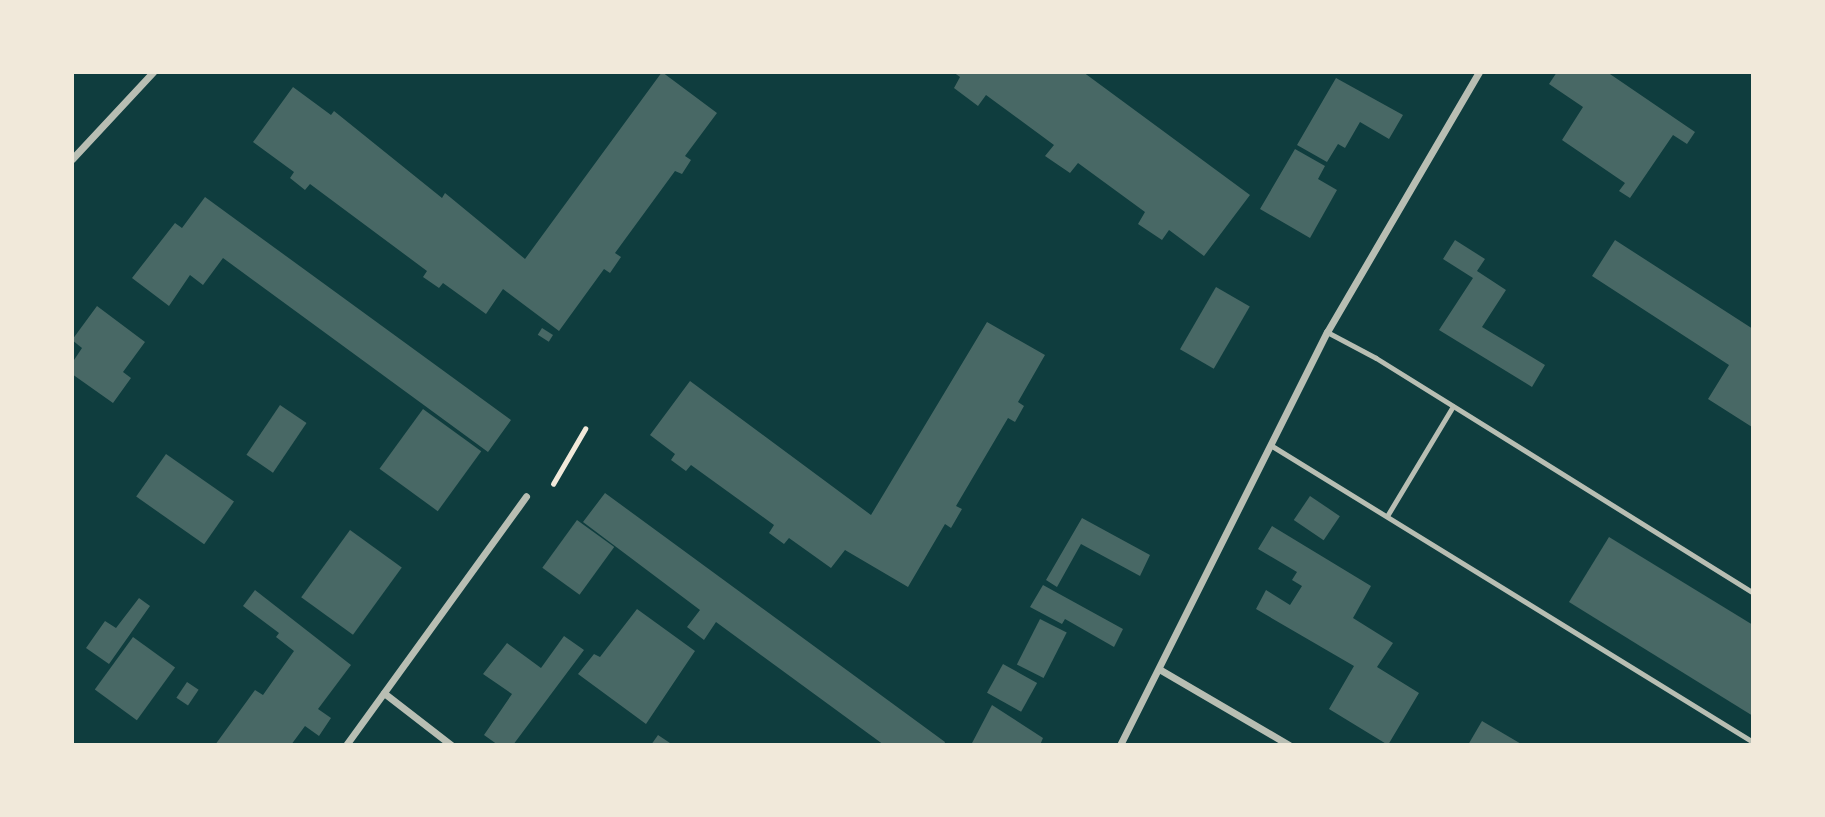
<!DOCTYPE html>
<html>
<head>
<meta charset="utf-8">
<style>
	body { margin:0 }
	#map { position:relative; width:1825px; height:817px; overflow:hidden; background:#0f3d3e; font-family:Cabin,sans-serif }
	div>[style] { position:absolute }
	.building>* { inset:0; background:#486865; transform-origin:0 0 }
	.path>* { height:4.5px; margin:-2.25px; padding:0 2.25px; transform-origin:2.25px; border-radius:2.25px; background:#f1e9da }
	.service>* { height:5px; margin:-2.5px; padding:0 2.5px; transform-origin:2.5px; border-radius:2.5px; background:#b8beb3 }
	.minor>* { height:7px; margin:-3.5px; padding:0 3.5px; transform-origin:3.5px; border-radius:3.5px; background:#b8beb3 }
	span { translate:-50% -50%; white-space:nowrap; text-align:center; line-height:1.15; -webkit-text-stroke:6px #f1e9da; paint-order:stroke }
	.frame { position:absolute; inset:0; border:74px solid #f1e9da; pointer-events:none }
</style>
</head>
<body>
<div id="map">
	<div class="building">
		<div style="clip-path:polygon(662px 72px,717px 113px,685px 156px,691px 160px,682px 174px,675px 171px,615px 253px,621px 257px,610px 273px,604px 269px,559px 331px,503px 289px,486px 314px,443px 283px,439px 288px,423px 277px,427px 271px,310px 184px,305px 190px,290px 178px,294px 172px,253px 142px,293px 87px,331px 115px,334px 111px,442px 198px,445px 193px,525px 259px)"></div>
		<div style="clip-path:polygon(953px 72px,1083px 72px,1250px 195px,1204px 256px,1169px 230px,1162px 240px,1138px 224px,1145px 212px,1078px 163px,1070px 173px,1045px 156px,1054px 145px,986px 95px,978px 106px,954px 88px,960px 77px)"></div>
		<div style="clip-path:polygon(1557px 72px,1607px 72px,1695px 132px,1687px 144px,1673px 135px,1630px 198px,1619px 191px,1625px 183px,1562px 140px,1583px 107px,1549px 84px)"></div>
		<div style="clip-path:polygon(1336px 78px,1403px 115px,1389px 139px,1360px 122px,1345px 148px,1338px 144px,1327px 162px,1297px 145px)"></div>
		<div style="clip-path:polygon(1295px 149px,1325px 166px,1318px 179px,1337px 190px,1310px 238px,1260px 209px)"></div>
		<div style="clip-path:polygon(205px 197px,511px 420px,488px 452px,223px 258px,203px 285px,190px 275px,169px 306px,132px 278px,175px 223px,182px 228px)"></div>
		<div style="clip-path:polygon(1455px 240px,1485px 259px,1477px 271px,1506px 290px,1482px 327px,1545px 365px,1532px 387px,1439px 330px,1473px 278px,1443px 259px)"></div>
		<div style="clip-path:polygon(1615px 240px,1753px 329px,1752px 427px,1708px 399px,1729px 365px,1592px 276px)"></div>
		<div style="left:1216px;top:287px;width:39px;height:72px;rotate:30deg"></div>
		<div style="clip-path:polygon(97px 306px,145px 342px,123px 372px,131px 378px,113px 403px,72px 374px,72px 363px,82px 348px,72px 340px)"></div>
		<div style="clip-path:polygon(987px 322px,1045px 355px,1018px 402px,1024px 406px,1015px 422px,1008px 418px,956px 506px,962px 509px,951px 528px,945px 524px,908px 587px,845px 550px,831px 568px,789px 538px,784px 544px,769px 533px,774px 525px,691px 465px,686px 471px,671px 460px,675px 454px,650px 435px,690px 381px,871px 515px)"></div>
		<div style="left:542px;top:328px;width:13px;height:8px;rotate:32deg"></div>
		<div style="left:280px;top:405px;width:32px;height:60px;rotate:34deg"></div>
		<div style="left:423px;top:409px;width:72px;height:74px;rotate:36deg"></div>
		<div style="left:166px;top:454px;width:83px;height:52px;rotate:35deg"></div>
		<div style="clip-path:polygon(605px 493px,945px 742px,944px 745px,884px 745px,716px 622px,704px 640px,687px 627px,700px 610px,583px 522px)"></div>
		<div style="left:1310px;top:496px;width:36px;height:29px;rotate:34deg"></div>
		<div style="clip-path:polygon(1082px 518px,1150px 555px,1140px 576px,1081px 544px,1057px 587px,1046px 580px)"></div>
		<div style="left:577px;top:520px;width:46px;height:59px;rotate:36deg"></div>
		<div style="clip-path:polygon(1272px 526px,1371px 586px,1353px 618px,1393px 643px,1377px 667px,1419px 693px,1388px 745px,1329px 709px,1354px 666px,1256px 609px,1266px 590px,1290px 605px,1302px 586px,1292px 580px,1297px 572px,1258px 549px)"></div>
		<div style="left:350px;top:530px;width:64px;height:83px;rotate:36deg"></div>
		<div style="clip-path:polygon(1609px 537px,1753px 625px,1753px 716px,1569px 602px)"></div>
		<div style="clip-path:polygon(1043px 585px,1123px 629px,1114px 647px,1065px 619px,1062px 624px,1030px 607px)"></div>
		<div style="clip-path:polygon(255px 590px,351px 665px,318px 709px,331px 718px,319px 736px,305px 726px,291px 745px,215px 745px,255px 690px,263px 695px,294px 651px,276px 637px,279px 633px,243px 606px)"></div>
		<div style="clip-path:polygon(139px 598px,150px 606px,109px 664px,86px 648px,105px 621px,116px 628px)"></div>
		<div style="clip-path:polygon(637px 609px,695px 651px,646px 724px,578px 674px,594px 654px,600px 657px)"></div>
		<div style="left:1040px;top:619px;width:30px;height:51px;rotate:27deg"></div>
		<div style="clip-path:polygon(564px 636px,584px 650px,513px 745px,498px 745px,484px 735px,512px 694px,483px 674px,507px 643px,541px 668px)"></div>
		<div style="left:133px;top:637px;width:52px;height:65px;rotate:36deg"></div>
		<div style="left:1003px;top:664px;width:39px;height:33px;rotate:29deg"></div>
		<div style="left:187px;top:682px;width:14px;height:19px;rotate:34deg"></div>
		<div style="clip-path:polygon(992px 705px,1043px 738px,1040px 745px,971px 745px)"></div>
		<div style="clip-path:polygon(1482px 721px,1523px 745px,1468px 745px)"></div>
		<div style="clip-path:polygon(658px 735px,673px 745px,651px 745px)"></div>
	</div>
	<div class="path">
		<div style="left:553px;top:484px;width:64px;rotate:-59.8deg"></div>
	</div>
	<div class="service">
		<div style="left:1327px;top:332px;width:55px;rotate:28deg"></div>
		<div style="left:1376px;top:358px;width:444px;rotate:31.9deg"></div>
		<div style="left:1272px;top:446px;width:565px;rotate:31.61deg"></div>
		<div style="left:1387px;top:516px;width:128px;rotate:-59deg"></div>
	</div>
	<div class="minor">
		<div style="left:72px;top:159px;width:119px;rotate:-47deg"></div>
		<div style="left:1159px;top:669px;width:151px;rotate:30.3deg"></div>
		<div style="left:384px;top:693px;width:85px;rotate:37.8deg"></div>
		<div style="left:346px;top:745px;width:307px;rotate:-54.1deg"></div>
		<div style="left:1120px;top:745px;width:462px;rotate:-63.4deg"></div>
		<div style="left:1327px;top:332px;width:301px;rotate:-59.7deg"></div>
	</div>
	<div class="frame"></div>
</div>
</body>
</html>
